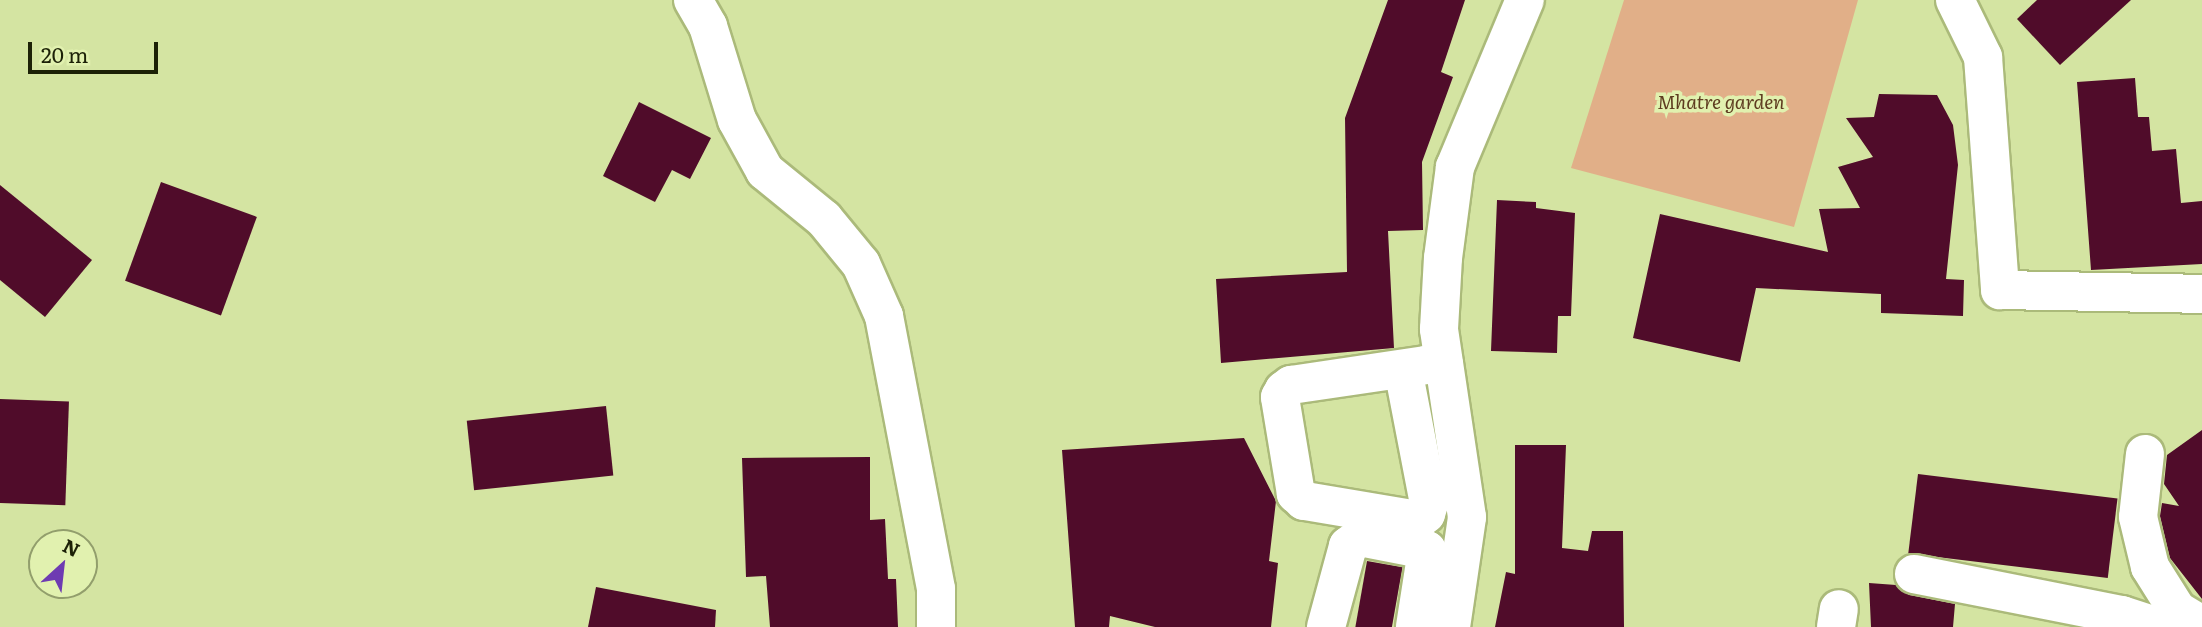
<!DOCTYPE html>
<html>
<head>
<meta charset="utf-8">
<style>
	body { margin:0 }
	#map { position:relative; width:2202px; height:627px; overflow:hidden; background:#d4e4a2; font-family:Literata,serif }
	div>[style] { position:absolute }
	.green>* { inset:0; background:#e1af88 }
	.building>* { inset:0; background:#500c2a; transform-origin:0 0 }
	.roads { filter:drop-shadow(2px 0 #abba7a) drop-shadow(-2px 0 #abba7a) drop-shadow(0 2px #abba7a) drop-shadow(0 -2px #abba7a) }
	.street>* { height:38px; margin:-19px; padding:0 19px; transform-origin:19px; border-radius:19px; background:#fff }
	span { translate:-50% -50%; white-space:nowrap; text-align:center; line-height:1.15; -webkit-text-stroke:7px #e1f1af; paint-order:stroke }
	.park-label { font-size:19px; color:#5e3c20; font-style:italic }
	.north { position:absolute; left:28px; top:529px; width:70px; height:70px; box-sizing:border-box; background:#e1f1af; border:2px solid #929e6c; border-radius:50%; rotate:27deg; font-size:19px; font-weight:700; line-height:28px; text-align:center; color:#1c2107 }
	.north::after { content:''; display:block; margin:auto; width:24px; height:32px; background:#6e3bb2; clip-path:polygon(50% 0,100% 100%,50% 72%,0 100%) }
	.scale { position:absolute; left:28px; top:42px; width:130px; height:32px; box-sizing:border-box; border:4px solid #1c2107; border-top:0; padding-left:9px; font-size:21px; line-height:24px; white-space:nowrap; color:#1c2107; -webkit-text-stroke:5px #e1f1af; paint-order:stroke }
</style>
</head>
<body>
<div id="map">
	<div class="green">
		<div style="clip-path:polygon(1624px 0,1858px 0,1794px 227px,1571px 168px)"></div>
	</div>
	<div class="building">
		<div style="clip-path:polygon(1388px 0,1465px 0,1441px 72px,1453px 77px,1422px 162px,1423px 230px,1388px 231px,1394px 348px,1221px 363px,1216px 279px,1347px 272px,1345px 118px)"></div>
		<div style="clip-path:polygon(2037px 0,2131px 0,2060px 65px,2017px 19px)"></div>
		<div style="clip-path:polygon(2135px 78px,2138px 117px,2149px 117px,2152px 151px,2176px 149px,2181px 203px,2202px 201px,2202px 264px,2091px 270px,2077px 82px)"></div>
		<div style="clip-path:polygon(1879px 94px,1937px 95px,1953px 125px,1958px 165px,1946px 279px,1964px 280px,1963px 316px,1881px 313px,1881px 294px,1756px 288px,1740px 362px,1633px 338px,1660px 214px,1828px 252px,1819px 209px,1860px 208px,1838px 167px,1873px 157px,1846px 118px,1874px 117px)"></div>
		<div style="clip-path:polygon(639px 102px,711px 138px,690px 179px,672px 170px,655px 202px,603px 176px)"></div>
		<div style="left:161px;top:182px;width:102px;height:105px;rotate:20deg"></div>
		<div style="clip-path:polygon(0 185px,92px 260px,45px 317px,0 280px)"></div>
		<div style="clip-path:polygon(1497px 200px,1536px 202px,1536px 208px,1575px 213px,1571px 316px,1558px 316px,1557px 353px,1491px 351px)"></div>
		<div style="left:0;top:399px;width:69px;height:104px;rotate:2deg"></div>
		<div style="left:606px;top:406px;width:70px;height:140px;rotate:84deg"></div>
		<div style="clip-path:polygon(2202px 430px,2202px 599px,2170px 558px,2160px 516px,2162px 503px,2179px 506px,2164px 484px,2167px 455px)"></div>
		<div style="clip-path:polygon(1244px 438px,1276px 501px,1269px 561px,1278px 563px,1271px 627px,1155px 627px,1110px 616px,1109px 627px,1075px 627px,1062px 450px)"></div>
		<div style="clip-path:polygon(1515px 445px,1566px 445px,1562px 548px,1588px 551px,1592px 531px,1623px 531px,1624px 627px,1495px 627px,1506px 572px,1515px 574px)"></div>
		<div style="clip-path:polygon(870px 457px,870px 520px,885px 519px,888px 579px,896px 579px,898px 627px,770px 627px,766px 576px,746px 577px,742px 458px)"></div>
		<div style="left:1918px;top:474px;width:201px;height:80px;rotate:7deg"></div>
		<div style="left:1367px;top:561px;width:36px;height:67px;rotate:10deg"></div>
		<div style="clip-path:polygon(1869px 583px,1896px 585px,1909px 595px,1955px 604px,1953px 627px,1871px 627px)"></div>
		<div style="clip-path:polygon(596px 587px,716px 610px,715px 627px,588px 627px)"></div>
	</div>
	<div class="roads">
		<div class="street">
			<div style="left:693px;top:0;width:30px;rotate:60deg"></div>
			<div style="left:708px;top:26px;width:98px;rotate:72.9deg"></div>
			<div style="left:737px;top:120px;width:58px;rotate:61.2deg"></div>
			<div style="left:765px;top:171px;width:76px;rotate:39.1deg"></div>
			<div style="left:824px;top:219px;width:58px;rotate:50.6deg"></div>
			<div style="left:861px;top:264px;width:57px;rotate:66.1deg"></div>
			<div style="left:884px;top:316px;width:278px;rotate:79.2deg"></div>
			<div style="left:936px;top:589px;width:38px;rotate:90deg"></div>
			<div style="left:1955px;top:0;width:64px;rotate:63.8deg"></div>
			<div style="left:1983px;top:57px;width:234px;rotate:85.8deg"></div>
			<div style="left:2000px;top:290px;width:202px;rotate:1.1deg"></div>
			<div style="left:1403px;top:369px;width:137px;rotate:79.1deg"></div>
			<div style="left:1429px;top:504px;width:10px;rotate:107deg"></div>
			<div style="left:1426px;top:514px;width:10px;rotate:143deg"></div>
			<div style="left:1418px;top:520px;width:116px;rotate:-170.5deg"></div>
			<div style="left:1304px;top:501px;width:11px;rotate:-139deg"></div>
			<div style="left:1296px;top:494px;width:98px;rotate:-99.4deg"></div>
			<div style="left:1280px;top:397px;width:8px;rotate:-60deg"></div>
			<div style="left:1284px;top:390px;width:9px;rotate:-36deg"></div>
			<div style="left:1291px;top:385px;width:136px;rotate:-8.4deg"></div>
			<div style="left:1426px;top:365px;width:18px;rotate:-3deg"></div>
			<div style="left:2145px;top:454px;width:63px;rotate:96.3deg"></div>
			<div style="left:2138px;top:517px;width:51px;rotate:76.5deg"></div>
			<div style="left:2150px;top:567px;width:51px;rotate:57.9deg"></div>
			<div style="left:2177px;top:610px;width:29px;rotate:31deg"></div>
			<div style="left:1914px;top:574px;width:212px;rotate:11.2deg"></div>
			<div style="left:2122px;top:615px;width:38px;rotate:18deg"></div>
			<div style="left:1326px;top:627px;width:84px;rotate:-74.8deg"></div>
			<div style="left:1348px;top:546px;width:15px;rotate:-37deg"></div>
			<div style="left:1360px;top:537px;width:68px;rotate:11deg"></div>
			<div style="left:1427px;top:550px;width:78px;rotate:98.9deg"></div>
			<div style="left:1451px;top:627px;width:111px;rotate:-81.7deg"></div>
			<div style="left:1467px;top:517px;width:190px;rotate:-98.5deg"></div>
			<div style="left:1439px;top:329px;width:71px;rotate:-86.8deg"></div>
			<div style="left:1443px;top:258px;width:92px;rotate:-82.5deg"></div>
			<div style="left:1455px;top:167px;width:181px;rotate:-67.3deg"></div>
			<div style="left:1836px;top:627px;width:18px;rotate:-81deg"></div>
		</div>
	</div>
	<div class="park-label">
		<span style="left:1721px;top:102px">Mhatre garden</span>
	</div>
	<div class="north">N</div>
	<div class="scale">20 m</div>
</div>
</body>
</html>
